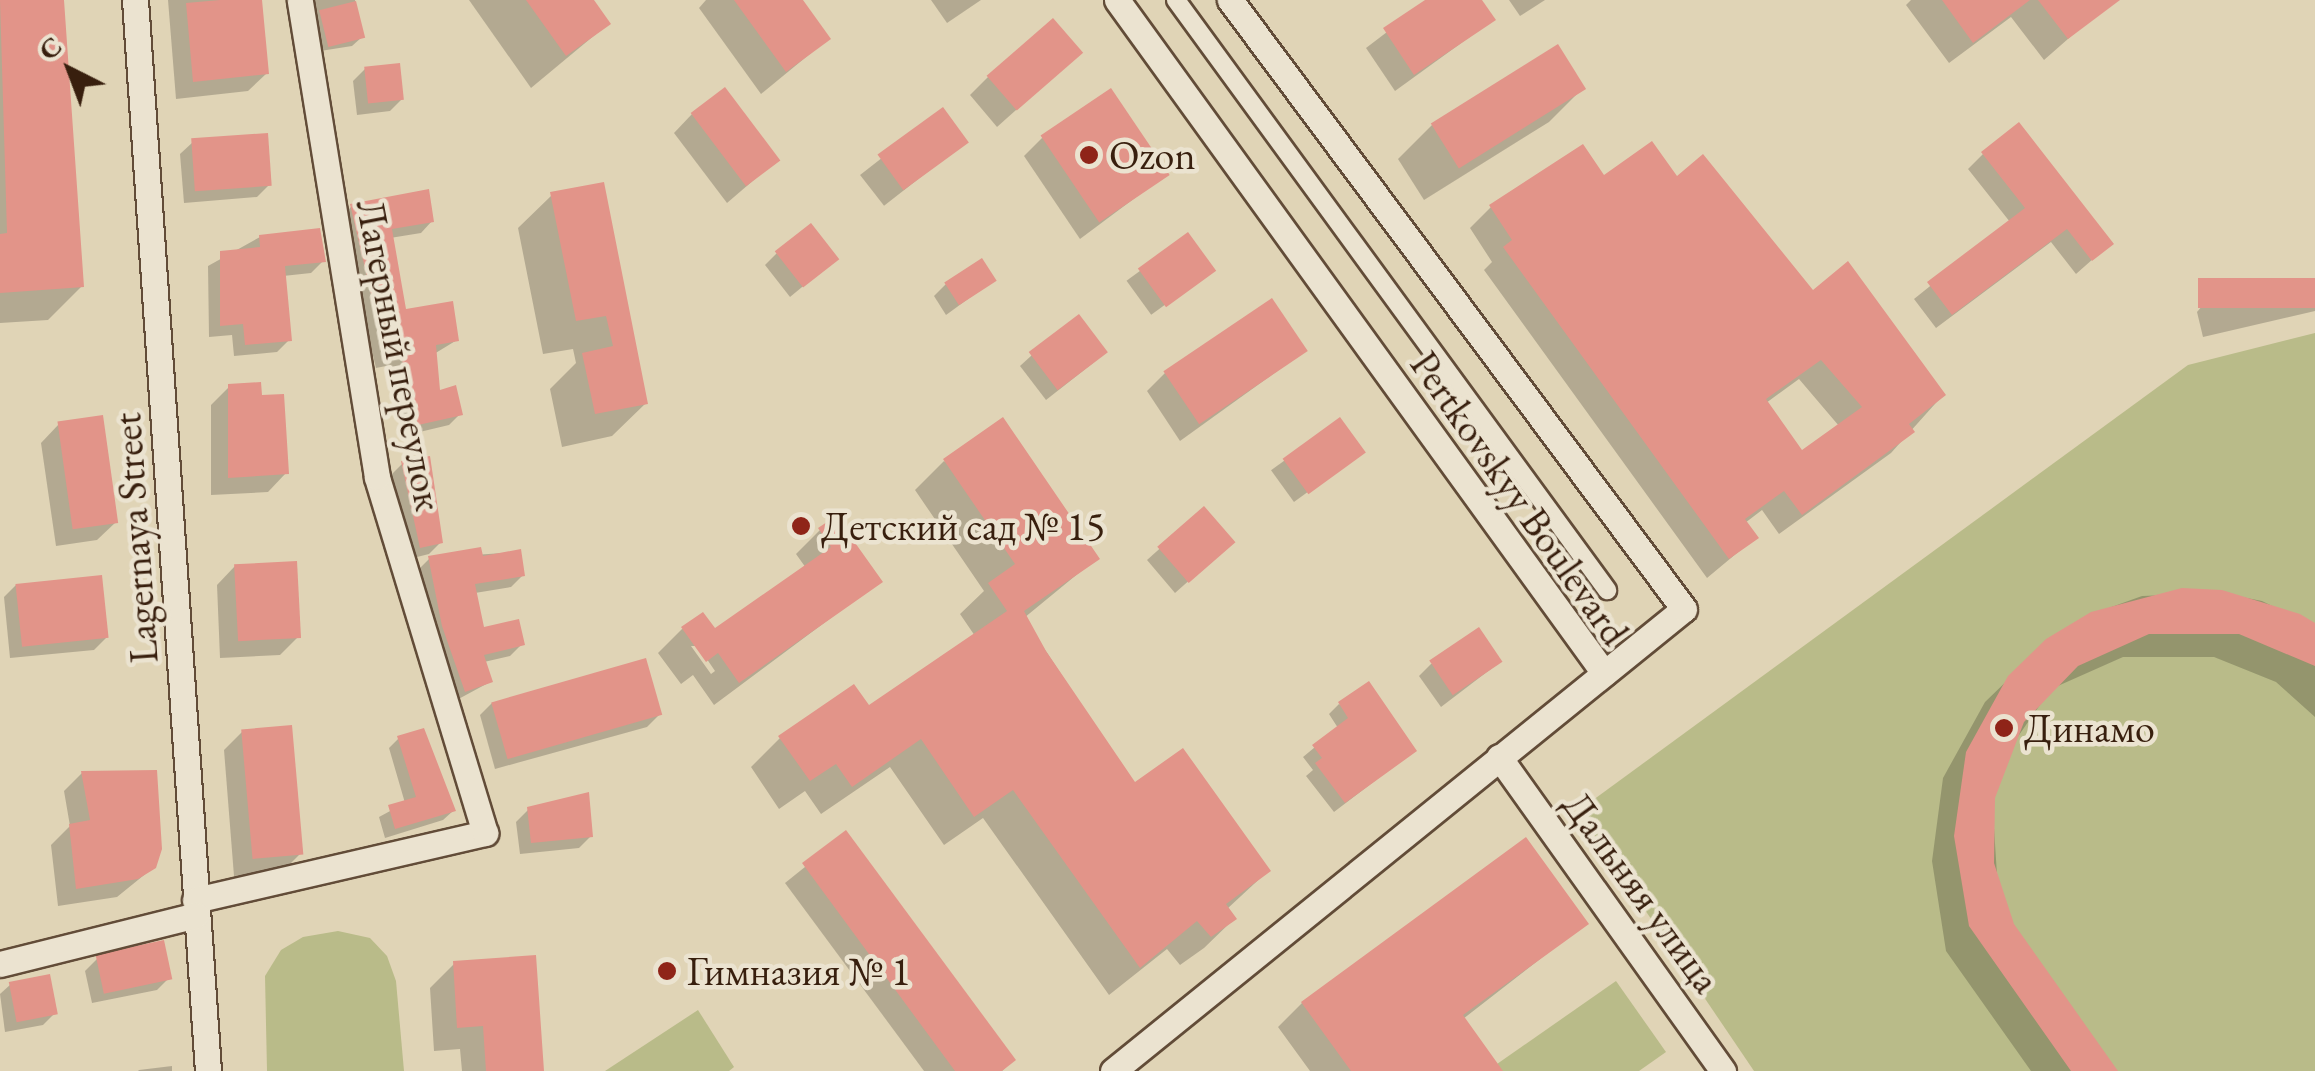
<!DOCTYPE html>
<html>
<head>
<meta charset="utf-8">
<style>
	body { margin:0 }
	#map { position:relative; width:2315px; height:1071px; overflow:hidden; background:#e0d4b6; font-family:"EB Garamond",serif }
	div>[style] { position:absolute }
	.green>* { inset:0; background:#b9bb89 }
	.shadow>* { inset:0; background:#0003; transform-origin:0 0 }
	.building>* { inset:0; background:#e29489; transform-origin:0 0 }
	.roads { filter:drop-shadow(2px 0 #624c38) drop-shadow(-2px 0 #624c38) drop-shadow(0 2px #624c38) drop-shadow(0 -2px #624c38) }
	.pedestrian>* { height:18px; margin:-9px; padding:0 9px; transform-origin:9px; border-radius:9px; background:#ebe3d0 }
	.minor>* { height:25px; margin:-12.5px; padding:0 12.5px; transform-origin:12.5px; border-radius:12.5px; background:#ebe3d0 }
	.dots>* { width:28px; height:28px; translate:-50% -50%; box-sizing:border-box; border:5px solid #ebe3d0; border-radius:50% }
	span { translate:-50% -50%; white-space:nowrap; text-align:center; line-height:1.15; -webkit-text-stroke:9px #ebe3d0; paint-order:stroke }
	.poi-label { font-size:40px; color:#381f0e }
	.left { translate:0 -50%; text-align:left }
	.street-label { font-size:40px; color:#381f0e }
	.north { position:absolute; left:20px; top:20px; width:100px; height:100px; -webkit-text-stroke:8px #ebe3d0; paint-order:stroke; rotate:318deg; font-size:28px; font-weight:700; line-height:40px; text-align:center; color:#381f0e }
	.north::after { content:''; display:block; margin:auto; width:35px; height:45px; background:#381f0e; clip-path:polygon(50% 0,100% 100%,50% 72%,0 100%) }
</style>
</head>
<body>
<div id="map">
	<div class="green">
		<div style="clip-path:polygon(2315px 333px,2315px 1071px,1754px 1071px,1578px 811px,2188px 365px)"></div>
		<div style="clip-path:polygon(338px 931px,370px 938px,387px 956px,396px 981px,404px 1071px,267px 1071px,265px 976px,281px 950px,303px 937px)"></div>
		<div style="clip-path:polygon(1616px 981px,1666px 1052px,1639px 1071px,1502px 1071px,1497px 1064px)"></div>
		<div style="clip-path:polygon(698px 1010px,734px 1067px,729px 1071px,605px 1071px)"></div>
	</div>
	<div class="shadow">
		<div style="clip-path:polygon(0 0,61px 0,82px 286px,48px 320px,0 323px)"></div>
		<div style="clip-path:polygon(168px 0,261px 0,267px 73px,248px 91px,176px 99px)"></div>
		<div style="clip-path:polygon(305px 0,355px 0,362px 37px,352px 46px,314px 52px)"></div>
		<div style="clip-path:polygon(469px 0,591px 0,608px 24px,531px 88px)"></div>
		<div style="clip-path:polygon(706px 0,800px 0,828px 39px,761px 94px,699px 8px)"></div>
		<div style="clip-path:polygon(931px 0,981px 0,947px 23px)"></div>
		<div style="clip-path:polygon(1429px 0,1479px 0,1493px 20px,1395px 91px,1366px 48px)"></div>
		<div style="clip-path:polygon(1509px 0,1545px 0,1520px 16px)"></div>
		<div style="clip-path:polygon(1911px 0,2080px 0,2093px 17px,2044px 60px,2011px 17px,1949px 63px,1906px 5px)"></div>
		<div style="clip-path:polygon(1080px 53px,997px 127px,970px 95px,988px 77px)"></div>
		<div style="clip-path:polygon(366px 68px,402px 99px,390px 111px,357px 115px,353px 81px)"></div>
		<div style="clip-path:polygon(1583px 88px,1549px 122px,1424px 200px,1398px 159px,1432px 125px)"></div>
		<div style="left:942px;top:111px;width:39px;height:104px;rotate:52deg"></div>
		<div style="clip-path:polygon(692px 114px,777px 160px,727px 203px,674px 133px)"></div>
		<div style="clip-path:polygon(1042px 138px,1167px 174px,1080px 239px,1024px 156px)"></div>
		<div style="clip-path:polygon(193px 142px,269px 185px,257px 197px,184px 203px,180px 154px)"></div>
		<div style="clip-path:polygon(1983px 154px,2111px 243px,2076px 274px,2051px 242px,1936px 328px,1914px 299px,2010px 222px,1968px 169px)"></div>
		<div style="clip-path:polygon(evenodd,1603px 179px,1677px 180px,1813px 293px,1848px 264px,1943px 395px,1891px 453px,1779px 534px,1762px 510px,1745px 523px,1755px 538px,1707px 578px,1484px 270px,1492px 262px,1470px 228px,1491px 207px,1603px 179px,1799px 379px,1839px 426px,1802px 453px,1766px 403px,1799px 379px)"></div>
		<div style="clip-path:polygon(552px 195px,646px 403px,612px 436px,562px 447px,550px 389px,576px 363px,573px 349px,543px 354px,518px 228px)"></div>
		<div style="clip-path:polygon(351px 207px,432px 221px,421px 233px,390px 238px,404px 312px,457px 340px,434px 354px,437px 393px,460px 414px,449px 425px,407px 435px,391px 365px,376px 368px,340px 218px)"></div>
		<div style="left:1188px;top:236px;width:42px;height:76px;rotate:54deg"></div>
		<div style="clip-path:polygon(260px 237px,323px 261px,311px 273px,283px 276px,289px 340px,277px 352px,234px 356px,232px 335px,209px 337px,208px 266px)"></div>
		<div style="clip-path:polygon(777px 253px,836px 259px,790px 297px,765px 265px)"></div>
		<div style="clip-path:polygon(994px 280px,946px 315px,934px 296px,946px 284px)"></div>
		<div style="clip-path:polygon(2315px 280px,2315px 311px,2203px 337px,2197px 312px,2202px 306px)"></div>
		<div style="clip-path:polygon(1305px 351px,1180px 441px,1147px 391px,1165px 373px)"></div>
		<div style="clip-path:polygon(1032px 355px,1093px 363px,1046px 400px,1020px 366px)"></div>
		<div style="clip-path:polygon(229px 387px,286px 473px,268px 492px,211px 495px,211px 405px)"></div>
		<div style="left:1339px;top:421px;width:39px;height:84px;rotate:54deg"></div>
		<div style="clip-path:polygon(59px 424px,116px 522px,97px 540px,56px 546px,41px 443px)"></div>
		<div style="clip-path:polygon(944px 461px,1097px 558px,1024px 618px,1135px 786px,1268px 871px,1227px 909px,1234px 919px,1204px 948px,1180px 965px,1167px 949px,1109px 995px,983px 818px,944px 845px,890px 767px,821px 814px,805px 791px,779px 809px,751px 767px,780px 738px,868px 709px,975px 636px,960px 614px,984px 591px,915px 490px)"></div>
		<div style="clip-path:polygon(402px 464px,441px 542px,429px 554px,409px 559px,390px 476px)"></div>
		<div style="clip-path:polygon(1204px 509px,1220px 553px,1175px 593px,1147px 560px)"></div>
		<div style="clip-path:polygon(evenodd,820px 530px,879px 582px,714px 705px,693px 675px,681px 684px,658px 653px,682px 629px,714px 632px,806px 568px,796px 554px,820px 530px,691px 646px,698px 646px,715px 671px,711px 674px,691px 646px)"></div>
		<div style="clip-path:polygon(519px 552px,523px 575px,511px 587px,475px 593px,482px 630px,522px 644px,510px 656px,484px 662px,490px 682px,453px 702px,418px 570px,430px 558px)"></div>
		<div style="clip-path:polygon(235px 566px,298px 637px,280px 655px,220px 658px,217px 585px)"></div>
		<div style="clip-path:polygon(16px 585px,106px 638px,94px 650px,10px 658px,4px 597px)"></div>
		<div style="clip-path:polygon(2222px 593px,2262px 601px,2315px 627px,2315px 717px,2276px 682px,2214px 657px,2123px 657px,2051px 689px,2003px 758px,1992px 797px,1998px 890px,2012px 925px,2115px 1071px,2031px 1071px,1946px 951px,1932px 861px,1943px 778px,1985px 702px,2048px 641px,2092px 614px,2142px 596px)"></div>
		<div style="clip-path:polygon(1500px 662px,1441px 707px,1419px 676px,1431px 664px)"></div>
		<div style="clip-path:polygon(492px 703px,659px 715px,647px 727px,495px 769px,480px 715px)"></div>
		<div style="clip-path:polygon(1339px 704px,1414px 751px,1334px 812px,1306px 776px,1313px 770px,1303px 757px,1338px 728px,1329px 714px)"></div>
		<div style="clip-path:polygon(242px 732px,300px 854px,282px 872px,234px 876px,224px 750px)"></div>
		<div style="clip-path:polygon(399px 738px,453px 811px,443px 820px,385px 838px,379px 817px,405px 803px,389px 748px)"></div>
		<div style="clip-path:polygon(82px 773px,154px 867px,117px 897px,58px 906px,51px 845px,70px 826px,64px 791px)"></div>
		<div style="clip-path:polygon(528px 810px,591px 836px,579px 848px,520px 854px,516px 822px)"></div>
		<div style="clip-path:polygon(846px 834px,1013px 1060px,1002px 1071px,924px 1071px,785px 883px)"></div>
		<div style="clip-path:polygon(1585px 924px,1463px 1019px,1500px 1071px,1310px 1071px,1278px 1027px,1302px 1003px)"></div>
		<div style="clip-path:polygon(97px 959px,169px 978px,157px 990px,92px 1003px,85px 971px)"></div>
		<div style="clip-path:polygon(454px 964px,542px 1071px,462px 1071px,460px 1049px,434px 1051px,430px 988px)"></div>
		<div style="clip-path:polygon(11px 984px,55px 1013px,43px 1025px,5px 1032px,0 994px)"></div>
		<div style="clip-path:polygon(172px 1066px,172px 1071px,138px 1071px,139px 1070px)"></div>
	</div>
	<div class="building">
		<div style="clip-path:polygon(0 0,64px 0,84px 287px,0 293px,0 234px,7px 233px)"></div>
		<div style="clip-path:polygon(220px 0,262px 0,269px 74px,193px 82px,186px 3px)"></div>
		<div style="clip-path:polygon(526px 0,594px 0,611px 24px,566px 56px)"></div>
		<div style="clip-path:polygon(734px 0,803px 0,831px 39px,786px 72px)"></div>
		<div style="clip-path:polygon(1425px 0,1482px 0,1496px 20px,1414px 75px,1383px 28px)"></div>
		<div style="clip-path:polygon(1942px 0,2030px 0,1973px 43px)"></div>
		<div style="clip-path:polygon(2038px 0,2120px 0,2068px 39px)"></div>
		<div style="left:356px;top:1px;width:38px;height:38px;rotate:76deg"></div>
		<div style="left:1053px;top:18px;width:46px;height:88px;rotate:49deg"></div>
		<div style="left:1558px;top:44px;width:53px;height:150px;rotate:58deg"></div>
		<div style="left:400px;top:63px;width:37px;height:36px;rotate:84deg"></div>
		<div style="left:725px;top:87px;width:92px;height:43px;rotate:53deg"></div>
		<div style="left:1111px;top:88px;width:105px;height:85px;rotate:56deg"></div>
		<div style="left:943px;top:107px;width:44px;height:81px;rotate:54deg"></div>
		<div style="clip-path:polygon(2019px 122px,2114px 244px,2092px 261px,2067px 229px,1952px 315px,1927px 282px,2025px 208px,1981px 152px)"></div>
		<div style="left:268px;top:133px;width:53px;height:77px;rotate:86deg"></div>
		<div style="clip-path:polygon(evenodd,1652px 141px,1677px 176px,1703px 154px,1813px 290px,1848px 261px,1946px 395px,1909px 424px,1915px 432px,1802px 515px,1784px 491px,1745px 519px,1759px 538px,1729px 559px,1503px 247px,1512px 240px,1489px 205px,1583px 144px,1604px 175px,1652px 141px,1821px 360px,1862px 407px,1802px 450px,1766px 399px,1821px 360px)"></div>
		<div style="clip-path:polygon(604px 182px,648px 404px,595px 414px,582px 353px,613px 346px,606px 316px,576px 321px,550px 192px)"></div>
		<div style="clip-path:polygon(429px 189px,434px 222px,392px 229px,406px 309px,453px 301px,459px 341px,436px 345px,440px 390px,456px 385px,463px 415px,418px 425px,401px 356px,386px 358px,350px 204px)"></div>
		<div style="left:811px;top:223px;width:46px;height:46px;rotate:52deg"></div>
		<div style="clip-path:polygon(320px 228px,326px 262px,285px 266px,292px 341px,245px 345px,243px 324px,220px 326px,220px 251px,260px 247px,259px 235px)"></div>
		<div style="left:1188px;top:232px;width:48px;height:62px;rotate:54deg"></div>
		<div style="left:982px;top:258px;width:27px;height:45px;rotate:57deg"></div>
		<div style="left:2315px;top:278px;width:30px;height:117px;rotate:90deg"></div>
		<div style="left:1272px;top:298px;width:64px;height:131px;rotate:56deg"></div>
		<div style="left:1079px;top:314px;width:48px;height:63px;rotate:53deg"></div>
		<div style="clip-path:polygon(261px 382px,262px 395px,284px 394px,289px 474px,228px 478px,228px 384px)"></div>
		<div style="left:103px;top:415px;width:109px;height:46px;rotate:82deg"></div>
		<div style="clip-path:polygon(1003px 417px,1100px 559px,1024px 611px,1046px 651px,1135px 782px,1183px 748px,1271px 871px,1226px 904px,1237px 919px,1211px 937px,1197px 921px,1140px 968px,1013px 790px,974px 817px,921px 739px,852px 787px,836px 764px,810px 781px,778px 736px,854px 684px,869px 705px,1007px 611px,988px 583px,1015px 564px,943px 459px)"></div>
		<div style="left:1340px;top:417px;width:44px;height:71px;rotate:54deg"></div>
		<div style="clip-path:polygon(430px 456px,443px 543px,420px 548px,401px 461px)"></div>
		<div style="left:1204px;top:506px;width:48px;height:62px;rotate:49deg"></div>
		<div style="clip-path:polygon(836px 516px,883px 582px,739px 683px,718px 653px,706px 662px,681px 627px,703px 612px,715px 628px,831px 547px,818px 528px)"></div>
		<div style="clip-path:polygon(481px 547px,483px 556px,521px 549px,525px 576px,475px 584px,484px 627px,519px 619px,525px 645px,484px 655px,493px 682px,465px 692px,442px 626px,428px 556px)"></div>
		<div style="left:297px;top:561px;width:77px;height:63px;rotate:87deg"></div>
		<div style="left:102px;top:575px;width:63px;height:87px;rotate:84deg"></div>
		<div style="clip-path:polygon(2182px 588px,2222px 590px,2300px 614px,2315px 623px,2315px 666px,2239px 634px,2149px 634px,2078px 666px,2024px 722px,1995px 798px,1994px 863px,2014px 924px,2118px 1071px,2071px 1071px,1969px 926px,1954px 836px,1966px 752px,2008px 676px,2046px 639px,2091px 612px)"></div>
		<div style="left:1479px;top:627px;width:42px;height:60px;rotate:56deg"></div>
		<div style="left:646px;top:658px;width:59px;height:161px;rotate:74deg"></div>
		<div style="clip-path:polygon(1369px 681px,1417px 751px,1345px 803px,1315px 763px,1322px 758px,1312px 745px,1348px 718px,1338px 702px)"></div>
		<div style="left:292px;top:725px;width:130px;height:51px;rotate:85deg"></div>
		<div style="clip-path:polygon(424px 728px,456px 811px,395px 829px,388px 805px,416px 797px,397px 736px)"></div>
		<div style="clip-path:polygon(157px 770px,162px 849px,156px 868px,138px 879px,76px 889px,69px 824px,90px 820px,81px 771px)"></div>
		<div style="clip-path:polygon(589px 792px,593px 837px,531px 843px,527px 807px)"></div>
		<div style="clip-path:polygon(846px 830px,1016px 1060px,1002px 1071px,955px 1071px,802px 863px)"></div>
		<div style="clip-path:polygon(1526px 837px,1589px 924px,1463px 1015px,1503px 1071px,1351px 1071px,1301px 1002px)"></div>
		<div style="left:164px;top:940px;width:40px;height:70px;rotate:78deg"></div>
		<div style="clip-path:polygon(536px 955px,544px 1071px,486px 1071px,483px 1026px,457px 1028px,453px 961px)"></div>
		<div style="left:50px;top:974px;width:41px;height:42px;rotate:79deg"></div>
	</div>
	<div class="roads">
		<div class="pedestrian">
			<div style="left:1176px;top:0;width:731px;rotate:53.85deg"></div>
		</div>
		<div class="minor">
			<div style="left:135px;top:0;width:1073px;rotate:86.1deg"></div>
			<div style="left:1117px;top:0;width:831px;rotate:54.11deg"></div>
			<div style="left:1499px;top:757px;width:386px;rotate:54.5deg"></div>
			<div style="left:195px;top:900px;width:298px;rotate:-13deg"></div>
			<div style="left:485px;top:833px;width:372px;rotate:-106.9deg"></div>
			<div style="left:377px;top:477px;width:483px;rotate:-99.2deg"></div>
			<div style="left:0;top:964px;width:202px;rotate:-14deg"></div>
			<div style="left:1113px;top:1071px;width:734px;rotate:-38.98deg"></div>
			<div style="left:1684px;top:609px;width:760px;rotate:-126.7deg"></div>
		</div>
	</div>
	<div class="dots">
		<div style="left:1089px;top:155px;background:#8f2418"></div>
		<div style="left:801px;top:526px;background:#8f2418"></div>
		<div style="left:2004px;top:728px;background:#8f2418"></div>
		<div style="left:667px;top:971px;background:#8f2418"></div>
	</div>
	<div class="poi-label">
		<span class="left" style="left:1109px;top:155px">Ozon</span>
		<span class="left" style="left:821px;top:526px">Детский сад № 15</span>
		<span class="left" style="left:2024px;top:728px">Динамо</span>
		<span class="left" style="left:687px;top:971px">Гимназия № 1</span>
	</div>
	<div class="street-label">
		<span style="left:400px;top:355px;rotate:79deg">Лагерный переулок</span>
		<span style="left:1520px;top:498px;rotate:55deg">Pertkovskyy Boulevard</span>
		<span style="left:135px;top:538px;rotate:-94deg">Lagernaya Street</span>
		<span style="left:1642px;top:892px;rotate:54deg">Дальняя улица</span>
	</div>
	<div class="north">С</div>
</div>
</body>
</html>
